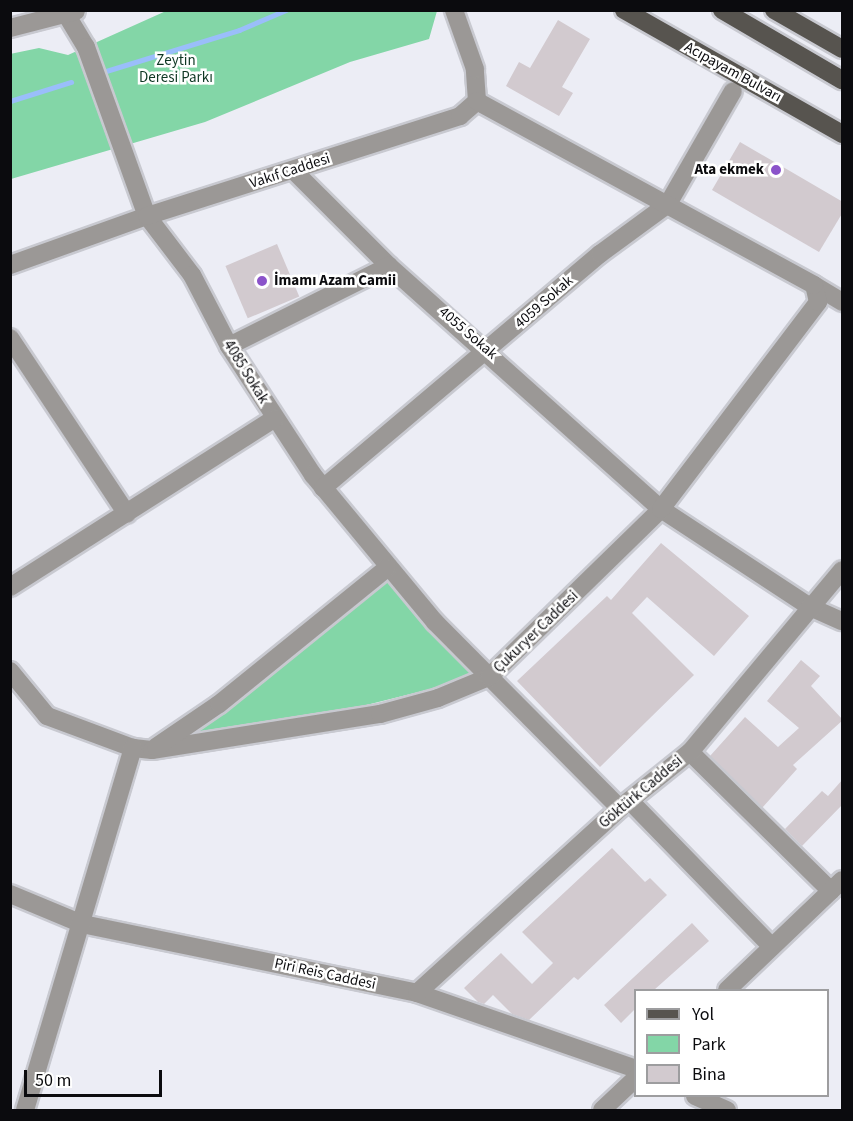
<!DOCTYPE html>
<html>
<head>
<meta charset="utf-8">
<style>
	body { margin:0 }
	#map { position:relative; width:853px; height:1121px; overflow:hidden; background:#ecedf5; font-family:"Source Sans 3",sans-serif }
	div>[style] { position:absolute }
	.green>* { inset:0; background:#83d6a7 }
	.stream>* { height:5px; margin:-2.5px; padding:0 2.5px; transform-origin:2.5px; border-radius:2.5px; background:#9abefa }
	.building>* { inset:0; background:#d2cacf; transform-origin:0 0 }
	.roads { filter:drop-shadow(2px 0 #c8c9d0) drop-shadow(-2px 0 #c8c9d0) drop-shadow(0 2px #c8c9d0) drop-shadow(0 -2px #c8c9d0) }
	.minor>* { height:18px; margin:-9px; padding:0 9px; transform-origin:9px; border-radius:9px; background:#9b9896 }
	.major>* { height:18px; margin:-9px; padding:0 9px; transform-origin:9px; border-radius:9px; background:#57544f }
	.dots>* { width:16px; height:16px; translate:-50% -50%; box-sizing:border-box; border:3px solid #fff; border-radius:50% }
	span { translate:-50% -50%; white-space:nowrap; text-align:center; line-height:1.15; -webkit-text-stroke:5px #fff; paint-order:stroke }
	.park-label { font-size:15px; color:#0e3723 }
	.street-label { font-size:15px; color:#0b0b0e }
	.poi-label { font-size:15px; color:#0b0b0e; font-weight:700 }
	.right { translate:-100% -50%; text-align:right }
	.left { translate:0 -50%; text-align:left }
	.frame { position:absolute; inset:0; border:12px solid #0b0b0e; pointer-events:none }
	.legend { position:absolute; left:634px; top:989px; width:195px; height:108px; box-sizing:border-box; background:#fff; border:2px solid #9d9d9f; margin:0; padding:8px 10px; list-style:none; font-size:18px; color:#0b0b0e }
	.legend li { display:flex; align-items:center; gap:12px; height:30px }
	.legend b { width:30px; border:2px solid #9d9d9f }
	.scale { position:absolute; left:24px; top:1070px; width:138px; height:27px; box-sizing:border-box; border:3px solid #0b0b0e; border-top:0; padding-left:8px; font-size:18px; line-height:21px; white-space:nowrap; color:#0b0b0e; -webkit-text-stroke:4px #fff; paint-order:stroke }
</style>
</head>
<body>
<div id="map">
	<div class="green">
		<div style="clip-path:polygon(166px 11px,437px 11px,429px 39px,350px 62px,205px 122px,11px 179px,10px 54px,39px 48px,68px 55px)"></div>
		<div style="clip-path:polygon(388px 578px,470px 667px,472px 675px,467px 680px,322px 716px,182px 736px)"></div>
	</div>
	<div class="stream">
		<div style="left:106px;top:71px;width:139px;rotate:-17.1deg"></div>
		<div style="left:239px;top:30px;width:51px;rotate:-23.1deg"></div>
		<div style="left:10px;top:101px;width:64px;rotate:-17.3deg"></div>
	</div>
	<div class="building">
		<div style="clip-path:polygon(558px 20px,590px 39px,562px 87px,573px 93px,559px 116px,506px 86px,519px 62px,530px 68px)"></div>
		<div style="clip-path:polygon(740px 142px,843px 202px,843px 212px,819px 252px,712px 190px)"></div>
		<div style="left:277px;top:244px;width:57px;height:56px;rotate:67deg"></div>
		<div style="clip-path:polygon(661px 543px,749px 616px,714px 656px,647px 597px,632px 613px,694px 675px,600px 767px,517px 681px,607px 596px,611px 600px)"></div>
		<div style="clip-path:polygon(801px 660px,820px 676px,811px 686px,843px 720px,793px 765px,797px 769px,762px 808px,710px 756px,745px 717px,778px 747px,799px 728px,767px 701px)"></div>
		<div style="clip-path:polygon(843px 779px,843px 804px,802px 846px,785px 829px,822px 791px,828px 796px)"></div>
		<div style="clip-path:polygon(612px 848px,645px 882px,650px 878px,667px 895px,578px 980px,574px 977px,529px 1020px,512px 1014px,493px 995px,484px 1004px,478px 1002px,464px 988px,501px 953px,532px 984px,553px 963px,522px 932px)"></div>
		<div style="clip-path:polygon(692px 923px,709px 941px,654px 990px,636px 990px,636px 1008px,621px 1023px,604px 1005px)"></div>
	</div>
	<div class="roads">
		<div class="minor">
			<div style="left:66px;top:14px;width:39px;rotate:59deg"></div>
			<div style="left:86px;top:47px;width:180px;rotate:70.2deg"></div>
			<div style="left:147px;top:216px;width:74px;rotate:52.7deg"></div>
			<div style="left:192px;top:275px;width:80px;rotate:62.5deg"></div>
			<div style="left:229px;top:346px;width:154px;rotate:56.9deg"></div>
			<div style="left:313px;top:475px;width:191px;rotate:50.3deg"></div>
			<div style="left:435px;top:622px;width:262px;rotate:45.2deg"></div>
			<div style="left:10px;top:28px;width:68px;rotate:-14.4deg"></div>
			<div style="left:293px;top:170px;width:136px;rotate:45deg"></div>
			<div style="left:389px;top:266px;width:365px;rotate:41.8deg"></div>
			<div style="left:661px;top:509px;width:178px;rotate:33.3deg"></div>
			<div style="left:810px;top:607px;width:35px;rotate:24deg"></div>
			<div style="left:10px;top:265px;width:145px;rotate:-19.7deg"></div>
			<div style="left:147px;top:216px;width:329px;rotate:-17.7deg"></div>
			<div style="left:460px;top:116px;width:23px;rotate:-41deg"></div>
			<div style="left:477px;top:101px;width:32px;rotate:-94deg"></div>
			<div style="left:475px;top:69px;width:63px;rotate:-109.6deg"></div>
			<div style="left:814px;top:285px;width:33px;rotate:31deg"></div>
			<div style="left:10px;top:338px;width:211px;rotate:56.4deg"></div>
			<div style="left:229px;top:346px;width:179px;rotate:-26.6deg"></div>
			<div style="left:323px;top:488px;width:363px;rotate:-40.2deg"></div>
			<div style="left:600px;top:254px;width:84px;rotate:-36.3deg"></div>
			<div style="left:668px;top:204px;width:130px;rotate:-60.1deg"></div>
			<div style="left:10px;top:587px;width:314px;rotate:-32.5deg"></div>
			<div style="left:10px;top:671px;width:58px;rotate:50.6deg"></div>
			<div style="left:47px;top:716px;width:92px;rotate:20.4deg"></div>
			<div style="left:133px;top:748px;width:19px;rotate:6deg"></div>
			<div style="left:152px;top:750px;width:231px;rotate:-9deg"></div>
			<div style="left:380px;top:714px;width:60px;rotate:-15.4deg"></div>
			<div style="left:438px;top:698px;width:55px;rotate:-22.4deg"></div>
			<div style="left:489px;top:677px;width:240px;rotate:-44.3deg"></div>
			<div style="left:661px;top:509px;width:260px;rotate:-52.8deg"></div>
			<div style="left:818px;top:302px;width:17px;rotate:-103deg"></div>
			<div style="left:814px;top:285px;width:384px;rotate:-151.4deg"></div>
			<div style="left:156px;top:747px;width:76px;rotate:-34.3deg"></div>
			<div style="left:219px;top:704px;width:216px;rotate:-39deg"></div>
			<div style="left:690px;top:752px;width:198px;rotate:44.6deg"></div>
			<div style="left:631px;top:802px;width:202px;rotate:45.8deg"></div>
			<div style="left:10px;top:894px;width:78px;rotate:22.6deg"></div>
			<div style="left:82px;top:924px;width:342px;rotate:11.6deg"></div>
			<div style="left:417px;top:993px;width:232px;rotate:19.1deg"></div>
			<div style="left:727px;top:990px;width:159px;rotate:-43.7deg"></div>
			<div style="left:417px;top:993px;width:275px;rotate:-42.3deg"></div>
			<div style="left:620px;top:808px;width:90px;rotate:-38.7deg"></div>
			<div style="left:690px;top:752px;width:237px;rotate:-50.1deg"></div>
			<div style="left:695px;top:1096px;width:35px;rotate:24deg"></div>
			<div style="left:25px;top:1110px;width:378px;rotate:-73.4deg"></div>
			<div style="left:602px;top:1110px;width:47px;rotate:-43.3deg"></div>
		</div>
		<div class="major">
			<div style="left:624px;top:10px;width:251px;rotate:29.6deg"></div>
			<div style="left:722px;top:10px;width:139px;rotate:30.3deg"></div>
			<div style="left:774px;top:10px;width:78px;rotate:29.8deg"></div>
		</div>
	</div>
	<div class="dots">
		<div style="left:776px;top:170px;background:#8b53ca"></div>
		<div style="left:262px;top:281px;background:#8b53ca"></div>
	</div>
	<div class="park-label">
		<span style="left:176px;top:69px">Zeytin<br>Deresi Parkı</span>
	</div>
	<div class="street-label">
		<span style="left:733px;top:72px;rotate:29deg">Acıpayam Bulvarı</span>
		<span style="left:290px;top:171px;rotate:-18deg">Vakıf Caddesi</span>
		<span style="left:544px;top:302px;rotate:-41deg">4059 Sokak</span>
		<span style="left:468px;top:333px;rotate:41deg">4055 Sokak</span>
		<span style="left:246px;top:372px;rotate:58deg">4085 Sokak</span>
		<span style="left:536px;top:632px;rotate:-44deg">Çukuryer Caddesi</span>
		<span style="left:641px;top:792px;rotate:-40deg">Göktürk Caddesi</span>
		<span style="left:325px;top:974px;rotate:12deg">Piri Reis Caddesi</span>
	</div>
	<div class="poi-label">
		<span class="right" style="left:764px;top:170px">Ata ekmek</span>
		<span class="left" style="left:274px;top:281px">İmamı Azam Camii</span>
	</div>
	<div class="frame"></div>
	<ul class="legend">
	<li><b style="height:8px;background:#57544f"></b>Yol</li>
	<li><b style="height:16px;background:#83d6a7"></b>Park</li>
	<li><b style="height:16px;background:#d2cacf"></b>Bina</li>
	</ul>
	<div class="scale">50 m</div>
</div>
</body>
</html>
